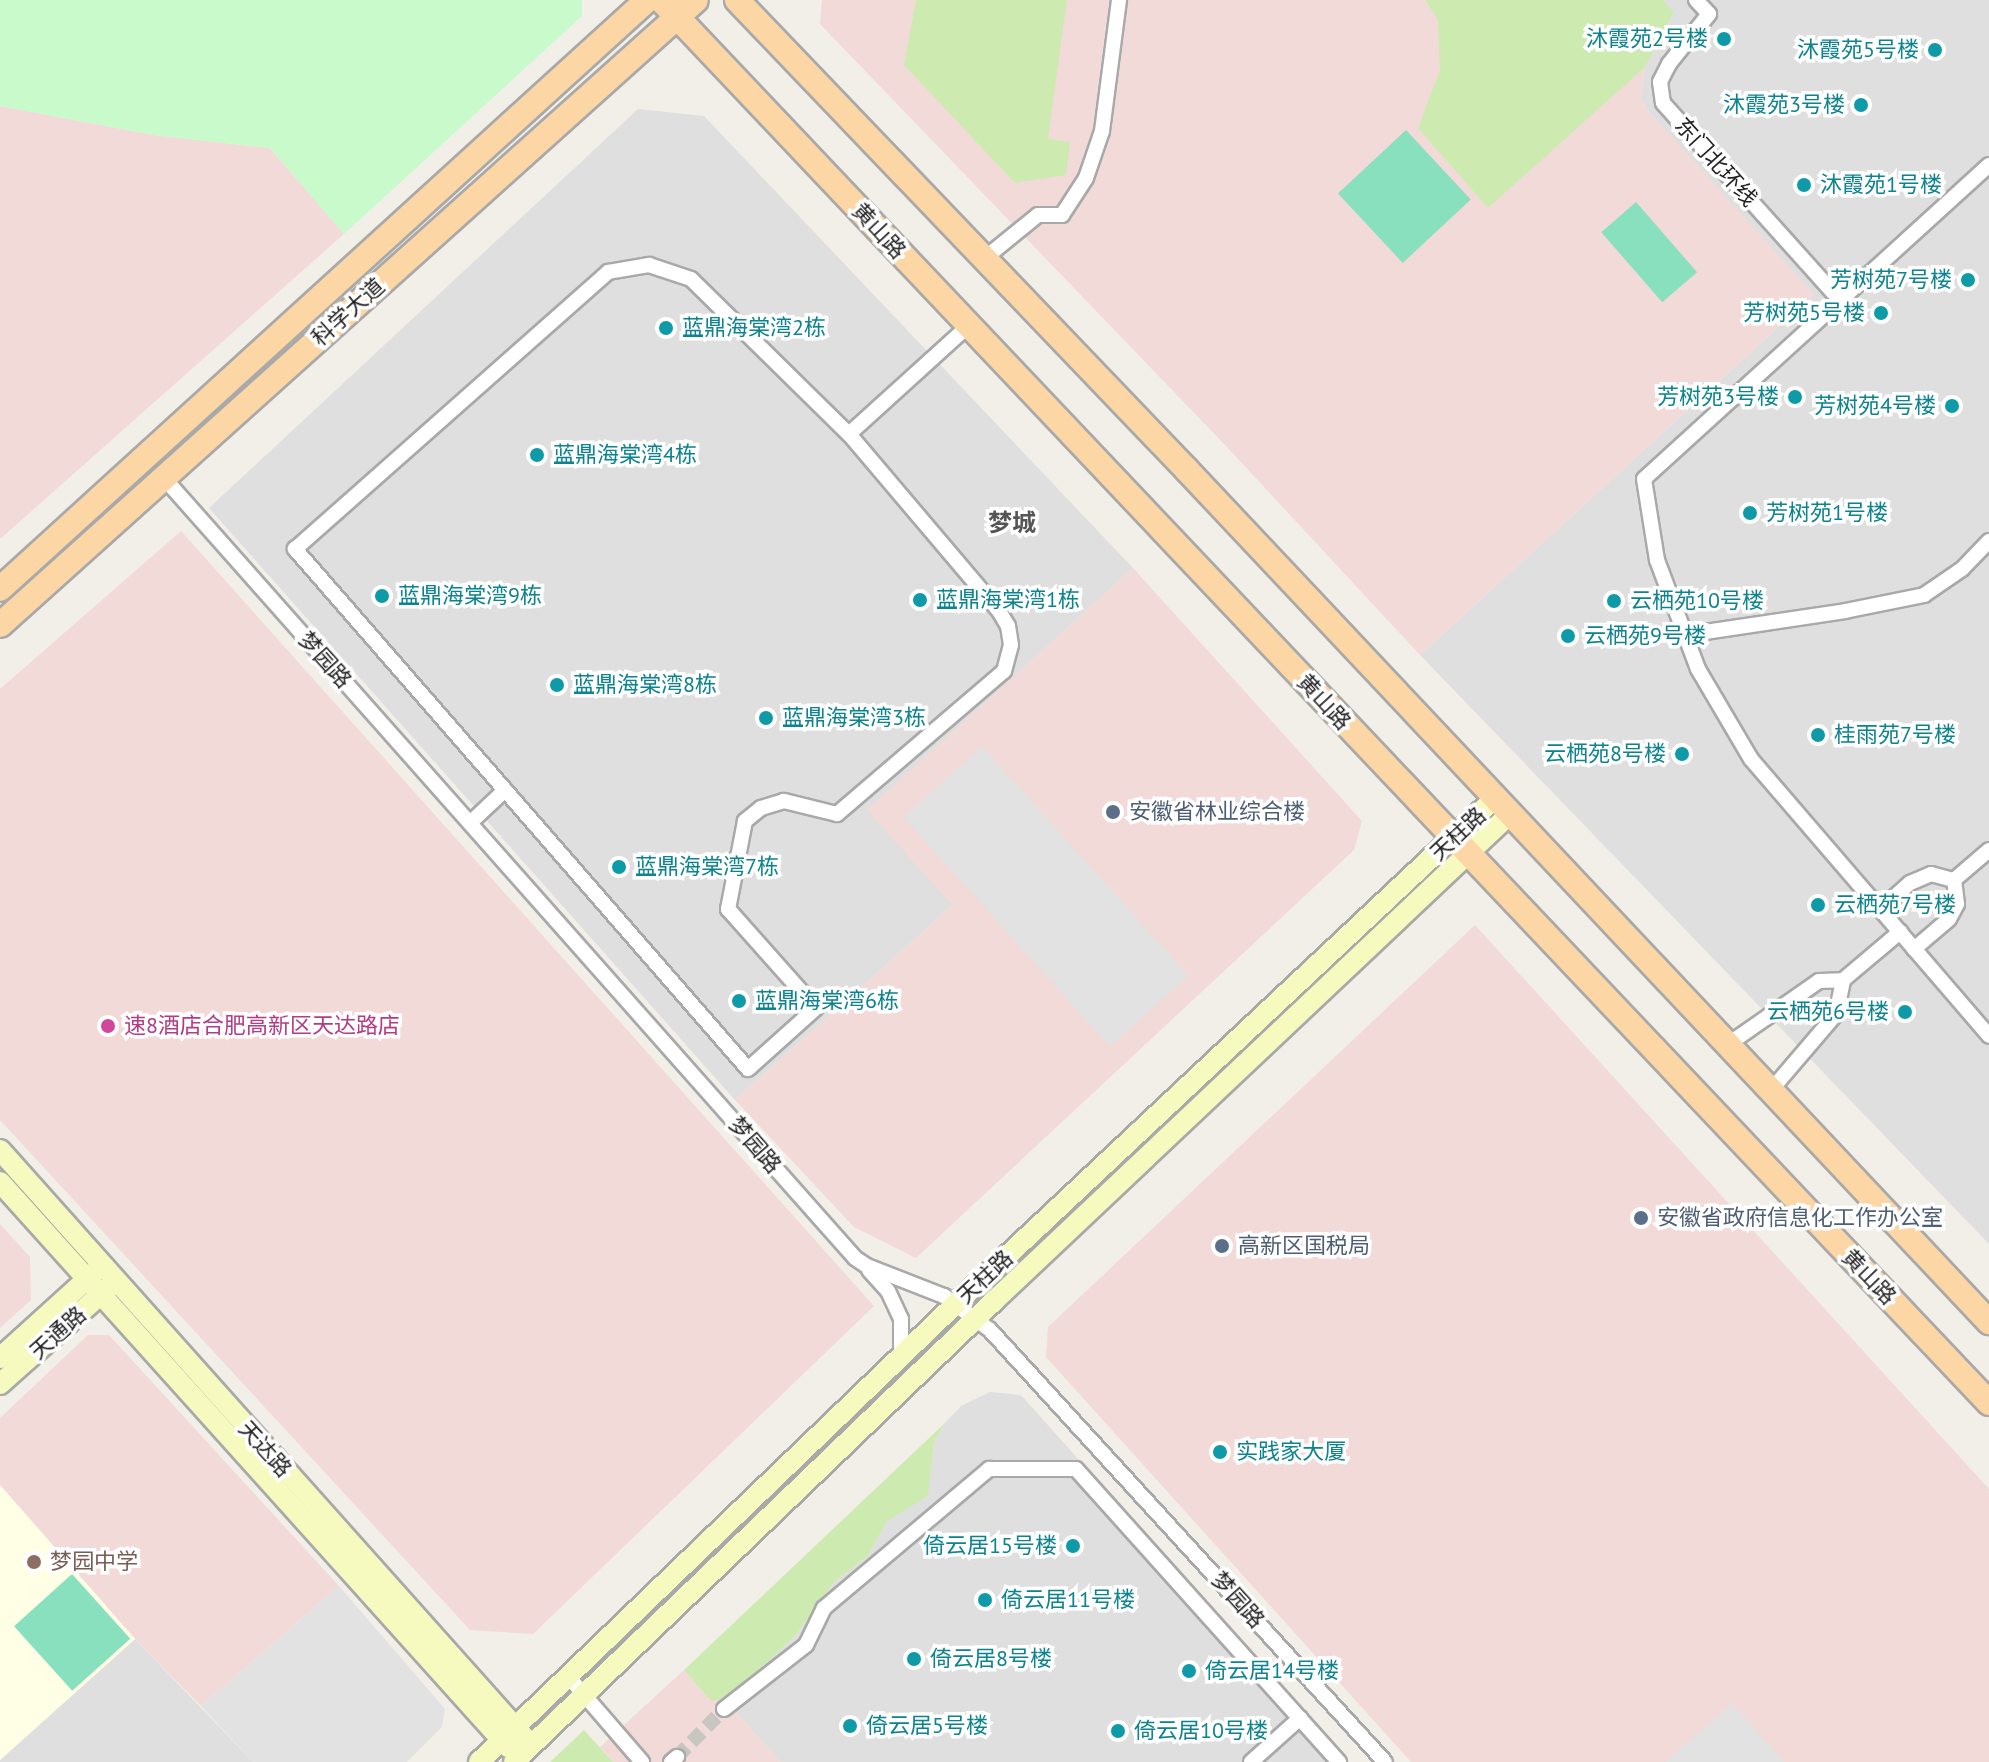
<!DOCTYPE html>
<html>
<head>
<meta charset="utf-8">
<style>
	body { margin:0 }
	#map { position:relative; width:1989px; height:1762px; overflow:hidden; background:#f2efe9; font-family:"PT Sans","Noto Sans SC",sans-serif }
	div>[style] { position:absolute }
	.residential>* { inset:0; background:#e0dfdf }
	.commercial>* { inset:0; background:#f2dad9 }
	.education>* { inset:0; background:#ffffe5 }
	.grass>* { inset:0; background:#cdebb0 }
	.park>* { inset:0; background:#c8facc }
	.pitch>* { inset:0; background:#88e0be; transform-origin:0 0 }
	.parking>* { inset:0; background:#e2e2e2; transform-origin:0 0 }
	.street-tunnel>* { height:14px; margin-top:-7px; transform-origin:0; background:repeating-linear-gradient(90deg,#c8c6c1 0 14px,transparent 0 21px) }
	.roads { filter:drop-shadow(2px 0 #a9a9a9) drop-shadow(-2px 0 #a9a9a9) drop-shadow(0 2px #a9a9a9) drop-shadow(0 -2px #a9a9a9) }
	.street>* { height:14px; margin:-7px; padding:0 7px; transform-origin:7px; border-radius:7px; background:#fff }
	.secondary>* { height:20px; margin:-10px; padding:0 10px; transform-origin:10px; border-radius:10px; background:#f7fabf }
	.primary>* { height:24px; margin:-12px; padding:0 12px; transform-origin:12px; border-radius:12px; background:#fcd6a4 }
	.dots>* { width:22px; height:22px; translate:-50% -50%; box-sizing:border-box; border:4px solid #fff; border-radius:50% }
	span { translate:-50% -50%; white-space:nowrap; text-align:center; line-height:1.15; -webkit-text-stroke:7px #fff; paint-order:stroke }
	.culture-label { font-size:22px; color:#0d838f }
	.right { translate:-100% -50%; text-align:right }
	.left { translate:0 -50%; text-align:left }
	.street-label { font-size:22px; color:#222 }
	.service-label { font-size:22px; color:#4e5e75 }
	.hotel-label { font-size:22px; color:#b23c85 }
	.education-label { font-size:22px; color:#785e54 }
	.neighbourhood-label { font-size:24px; color:#555; font-weight:700 }
</style>
</head>
<body>
<div id="map">
	<div class="residential">
		<div style="clip-path:polygon(1663px 0,1989px 0,1989px 1244px,1420px 655px,1813px 295px,1647px 110px,1641px 97px,1645px 67px,1674px 12px)"></div>
		<div style="clip-path:polygon(638px 109px,704px 116px,1133px 568px,868px 810px,953px 905px,735px 1100px,209px 508px)"></div>
		<div style="clip-path:polygon(990px 1392px,1021px 1395px,1349px 1762px,780px 1762px,725px 1700px,796px 1635px,835px 1581px,868px 1556px,887px 1521px,932px 1459px,934px 1442px,946px 1422px,961px 1406px)"></div>
		<div style="clip-path:polygon(135px 1639px,253px 1762px,0 1762px,0 1760px)"></div>
	</div>
	<div class="commercial">
		<div style="clip-path:polygon(822px 0,1663px 0,1674px 12px,1645px 67px,1641px 97px,1647px 110px,1814px 294px,1420px 655px,1225px 445px,820px 24px)"></div>
		<div style="clip-path:polygon(0 106px,154px 135px,270px 148px,344px 234px,0 539px)"></div>
		<div style="clip-path:polygon(181px 531px,874px 1306px,533px 1634px,470px 1630px,0 1120px,0 689px)"></div>
		<div style="clip-path:polygon(1133px 568px,1362px 821px,1354px 850px,916px 1258px,854px 1227px,735px 1100px,953px 905px,867px 810px)"></div>
		<div style="clip-path:polygon(1475px 925px,1989px 1489px,1989px 1762px,1411px 1762px,1046px 1357px,1048px 1327px)"></div>
		<div style="clip-path:polygon(0 1224px,30px 1257px,31px 1300px,0 1328px)"></div>
		<div style="clip-path:polygon(88px 1335px,109px 1335px,339px 1586px,201px 1706px,135px 1639px,0 1485px,0 1418px)"></div>
		<div style="clip-path:polygon(684px 1670px,710px 1700px,725px 1700px,780px 1762px,613px 1762px,600px 1747px)"></div>
	</div>
	<div class="education">
		<div style="clip-path:polygon(0 1485px,135px 1639px,0 1760px)"></div>
	</div>
	<div class="grass">
		<div style="clip-path:polygon(916px 0,1067px 0,1048px 139px,1070px 142px,1066px 175px,1015px 183px,904px 65px)"></div>
		<div style="clip-path:polygon(1425px 0,1663px 0,1674px 12px,1645px 67px,1488px 208px,1418px 128px,1440px 70px,1438px 20px)"></div>
		<div style="clip-path:polygon(946px 1422px,934px 1442px,928px 1496px,887px 1521px,868px 1556px,835px 1581px,796px 1635px,777px 1653px,725px 1700px,710px 1700px,684px 1670px)"></div>
		<div style="clip-path:polygon(584px 1730px,613px 1762px,550px 1762px)"></div>
	</div>
	<div class="park">
		<div style="clip-path:polygon(0 0,582px 0,582px 16px,344px 234px,270px 148px,154px 135px,0 106px)"></div>
	</div>
	<div class="pitch">
		<div style="left:1406px;top:130px;width:95px;height:93px;rotate:47deg"></div>
		<div style="left:1636px;top:202px;width:93px;height:46px;rotate:49deg"></div>
		<div style="left:72px;top:1574px;width:87px;height:78px;rotate:48deg"></div>
	</div>
	<div class="parking">
		<div style="left:982px;top:746px;width:309px;height:106px;rotate:48deg"></div>
		<div style="clip-path:polygon(339px 1586px,445px 1709px,442px 1727px,407px 1762px,253px 1762px,201px 1706px)"></div>
		<div style="clip-path:polygon(1732px 1703px,1784px 1762px,1665px 1762px)"></div>
	</div>
	<div class="street-tunnel">
		<div style="left:677px;top:1757px;width:67px;rotate:-45.6deg"></div>
	</div>
	<div class="roads">
		<div class="street">
			<div style="left:1696px;top:0;width:19px;rotate:47deg"></div>
			<div style="left:1709px;top:14px;width:64px;rotate:128.7deg"></div>
			<div style="left:1669px;top:64px;width:20px;rotate:117deg"></div>
			<div style="left:1660px;top:82px;width:21px;rotate:82deg"></div>
			<div style="left:1663px;top:103px;width:263px;rotate:48.1deg"></div>
			<div style="left:1989px;top:165px;width:466px;rotate:137.7deg"></div>
			<div style="left:1644px;top:479px;width:82px;rotate:80.9deg"></div>
			<div style="left:1657px;top:560px;width:116px;rotate:69.4deg"></div>
			<div style="left:1698px;top:669px;width:104px;rotate:59.5deg"></div>
			<div style="left:1751px;top:759px;width:365px;rotate:49.3deg"></div>
			<div style="left:985px;top:258px;width:68px;rotate:-39.1deg"></div>
			<div style="left:1038px;top:215px;width:24px"></div>
			<div style="left:1062px;top:215px;width:44px;rotate:-57deg"></div>
			<div style="left:1086px;top:178px;width:50px;rotate:-71.2deg"></div>
			<div style="left:1102px;top:131px;width:132px;rotate:-82.6deg"></div>
			<div style="left:649px;top:265px;width:44px;rotate:18.4deg"></div>
			<div style="left:691px;top:279px;width:221px;rotate:44.5deg"></div>
			<div style="left:849px;top:434px;width:232px;rotate:49.7deg"></div>
			<div style="left:999px;top:611px;width:17px;rotate:59deg"></div>
			<div style="left:1008px;top:626px;width:19px;rotate:81deg"></div>
			<div style="left:1011px;top:645px;width:27px;rotate:105deg"></div>
			<div style="left:1004px;top:671px;width:220px;rotate:139.4deg"></div>
			<div style="left:837px;top:814px;width:55px;rotate:-166.2deg"></div>
			<div style="left:784px;top:801px;width:24px;rotate:163deg"></div>
			<div style="left:761px;top:808px;width:21px;rotate:141deg"></div>
			<div style="left:745px;top:821px;width:90px;rotate:100.9deg"></div>
			<div style="left:728px;top:909px;width:132px;rotate:48.4deg"></div>
			<div style="left:816px;top:1008px;width:91px;rotate:138.1deg"></div>
			<div style="left:748px;top:1069px;width:690px;rotate:-131.06deg"></div>
			<div style="left:295px;top:549px;width:418px;rotate:-41.5deg"></div>
			<div style="left:608px;top:272px;width:42px;rotate:-9.7deg"></div>
			<div style="left:849px;top:434px;width:161px;rotate:-42.2deg"></div>
			<div style="left:164px;top:478px;width:1042px;rotate:48.46deg"></div>
			<div style="left:855px;top:1258px;width:14px;rotate:34deg"></div>
			<div style="left:867px;top:1266px;width:83px;rotate:21.3deg"></div>
			<div style="left:944px;top:1296px;width:57px;rotate:36.5deg"></div>
			<div style="left:990px;top:1330px;width:585px;rotate:47.56deg"></div>
			<div style="left:1685px;top:635px;width:162px;rotate:-8.5deg"></div>
			<div style="left:1845px;top:611px;width:81px;rotate:-11.4deg"></div>
			<div style="left:1924px;top:595px;width:46px;rotate:-34.4deg"></div>
			<div style="left:1962px;top:569px;width:39px;rotate:-46deg"></div>
			<div style="left:470px;top:823px;width:48px;rotate:-43.3deg"></div>
			<div style="left:1954px;top:880px;width:46px;rotate:-40.6deg"></div>
			<div style="left:1881px;top:909px;width:39px;rotate:-42deg"></div>
			<div style="left:1910px;top:883px;width:23px;rotate:-23deg"></div>
			<div style="left:1931px;top:874px;width:24px;rotate:15deg"></div>
			<div style="left:1914px;top:949px;width:46px;rotate:-40.6deg"></div>
			<div style="left:1949px;top:919px;width:17px;rotate:-62deg"></div>
			<div style="left:1957px;top:904px;width:24px;rotate:-97deg"></div>
			<div style="left:1730px;top:1043px;width:108px;rotate:-34.9deg"></div>
			<div style="left:1819px;top:981px;width:24px;rotate:-2deg"></div>
			<div style="left:1843px;top:980px;width:75px;rotate:-40.1deg"></div>
			<div style="left:1772px;top:1089px;width:99px;rotate:-49.5deg"></div>
			<div style="left:1836px;top:1014px;width:35px;rotate:-78deg"></div>
			<div style="left:869px;top:1270px;width:28px;rotate:48deg"></div>
			<div style="left:888px;top:1291px;width:31px;rotate:65deg"></div>
			<div style="left:901px;top:1319px;width:37px;rotate:90deg"></div>
			<div style="left:567px;top:1675px;width:115px;rotate:49.2deg"></div>
			<div style="left:724px;top:1709px;width:104px;rotate:-38deg"></div>
			<div style="left:806px;top:1645px;width:41px;rotate:-64.1deg"></div>
			<div style="left:824px;top:1608px;width:216px;rotate:-40.1deg"></div>
			<div style="left:989px;top:1469px;width:87px"></div>
			<div style="left:1076px;top:1469px;width:394px;rotate:48.1deg"></div>
			<div style="left:671px;top:1762px;width:8px;rotate:-40deg"></div>
			<div style="left:1251px;top:1762px;width:66px;rotate:-41.9deg"></div>
		</div>
		<div class="secondary">
			<div style="left:0;top:1150px;width:787px;rotate:48.25deg"></div>
			<div style="left:0;top:1182px;width:760px;rotate:48.04deg"></div>
			<div style="left:0;top:1358px;width:130px;rotate:-42.2deg"></div>
			<div style="left:0;top:1384px;width:147px;rotate:-41.7deg"></div>
			<div style="left:479px;top:1762px;width:645px;rotate:-43.87deg"></div>
			<div style="left:944px;top:1315px;width:757px;rotate:-43.18deg"></div>
			<div style="left:514px;top:1762px;width:666px;rotate:-43.84deg"></div>
			<div style="left:994px;top:1301px;width:711px;rotate:-43.35deg"></div>
		</div>
		<div class="primary">
			<div style="left:661px;top:0;width:1932px;rotate:46.57deg"></div>
			<div style="left:737px;top:0;width:649px;rotate:46.25deg"></div>
			<div style="left:1186px;top:469px;width:1172px;rotate:46.73deg"></div>
			<div style="left:0;top:589px;width:875px;rotate:-42.31deg"></div>
			<div style="left:0;top:625px;width:935px;rotate:-41.92deg"></div>
		</div>
	</div>
	<div class="dots">
		<div style="left:1724px;top:39px;background:#0f9aa8"></div>
		<div style="left:1935px;top:50px;background:#0f9aa8"></div>
		<div style="left:1861px;top:105px;background:#0f9aa8"></div>
		<div style="left:1804px;top:185px;background:#0f9aa8"></div>
		<div style="left:1968px;top:280px;background:#0f9aa8"></div>
		<div style="left:1881px;top:313px;background:#0f9aa8"></div>
		<div style="left:666px;top:328px;background:#0f9aa8"></div>
		<div style="left:1795px;top:397px;background:#0f9aa8"></div>
		<div style="left:1952px;top:406px;background:#0f9aa8"></div>
		<div style="left:537px;top:455px;background:#0f9aa8"></div>
		<div style="left:1750px;top:513px;background:#0f9aa8"></div>
		<div style="left:382px;top:596px;background:#0f9aa8"></div>
		<div style="left:920px;top:600px;background:#0f9aa8"></div>
		<div style="left:1614px;top:601px;background:#0f9aa8"></div>
		<div style="left:1568px;top:636px;background:#0f9aa8"></div>
		<div style="left:557px;top:685px;background:#0f9aa8"></div>
		<div style="left:766px;top:718px;background:#0f9aa8"></div>
		<div style="left:1818px;top:735px;background:#0f9aa8"></div>
		<div style="left:1682px;top:754px;background:#0f9aa8"></div>
		<div style="left:1113px;top:812px;background:#5c6f8a"></div>
		<div style="left:619px;top:867px;background:#0f9aa8"></div>
		<div style="left:1818px;top:905px;background:#0f9aa8"></div>
		<div style="left:739px;top:1001px;background:#0f9aa8"></div>
		<div style="left:1905px;top:1012px;background:#0f9aa8"></div>
		<div style="left:108px;top:1026px;background:#d1479c"></div>
		<div style="left:1641px;top:1218px;background:#5c6f8a"></div>
		<div style="left:1222px;top:1246px;background:#5c6f8a"></div>
		<div style="left:1220px;top:1452px;background:#0f9aa8"></div>
		<div style="left:1073px;top:1546px;background:#0f9aa8"></div>
		<div style="left:34px;top:1562px;background:#8d6e63"></div>
		<div style="left:985px;top:1600px;background:#0f9aa8"></div>
		<div style="left:914px;top:1659px;background:#0f9aa8"></div>
		<div style="left:1189px;top:1671px;background:#0f9aa8"></div>
		<div style="left:850px;top:1726px;background:#0f9aa8"></div>
		<div style="left:1118px;top:1731px;background:#0f9aa8"></div>
	</div>
	<div class="culture-label">
		<span class="right" style="left:1708px;top:39px">沐霞苑2号楼</span>
		<span class="right" style="left:1919px;top:50px">沐霞苑5号楼</span>
		<span class="right" style="left:1845px;top:105px">沐霞苑3号楼</span>
		<span class="left" style="left:1820px;top:185px">沐霞苑1号楼</span>
		<span class="right" style="left:1952px;top:280px">芳树苑7号楼</span>
		<span class="right" style="left:1865px;top:313px">芳树苑5号楼</span>
		<span class="left" style="left:682px;top:328px">蓝鼎海棠湾2栋</span>
		<span class="right" style="left:1779px;top:397px">芳树苑3号楼</span>
		<span class="right" style="left:1936px;top:406px">芳树苑4号楼</span>
		<span class="left" style="left:553px;top:455px">蓝鼎海棠湾4栋</span>
		<span class="left" style="left:1766px;top:513px">芳树苑1号楼</span>
		<span class="left" style="left:398px;top:596px">蓝鼎海棠湾9栋</span>
		<span class="left" style="left:936px;top:600px">蓝鼎海棠湾1栋</span>
		<span class="left" style="left:1630px;top:601px">云栖苑10号楼</span>
		<span class="left" style="left:1584px;top:636px">云栖苑9号楼</span>
		<span class="left" style="left:573px;top:685px">蓝鼎海棠湾8栋</span>
		<span class="left" style="left:782px;top:718px">蓝鼎海棠湾3栋</span>
		<span class="left" style="left:1834px;top:735px">桂雨苑7号楼</span>
		<span class="right" style="left:1666px;top:754px">云栖苑8号楼</span>
		<span class="left" style="left:635px;top:867px">蓝鼎海棠湾7栋</span>
		<span class="left" style="left:1834px;top:905px">云栖苑7号楼</span>
		<span class="left" style="left:755px;top:1001px">蓝鼎海棠湾6栋</span>
		<span class="right" style="left:1889px;top:1012px">云栖苑6号楼</span>
		<span class="left" style="left:1236px;top:1452px">实践家大厦</span>
		<span class="right" style="left:1057px;top:1546px">倚云居15号楼</span>
		<span class="left" style="left:1001px;top:1600px">倚云居11号楼</span>
		<span class="left" style="left:930px;top:1659px">倚云居8号楼</span>
		<span class="left" style="left:1205px;top:1671px">倚云居14号楼</span>
		<span class="left" style="left:866px;top:1726px">倚云居5号楼</span>
		<span class="left" style="left:1134px;top:1731px">倚云居10号楼</span>
	</div>
	<div class="street-label">
		<span style="left:1716px;top:162px;rotate:48deg">东门北环线</span>
		<span style="left:879px;top:231px;rotate:47deg">黄山路</span>
		<span style="left:348px;top:312px;rotate:-42deg">科学大道</span>
		<span style="left:325px;top:660px;rotate:48deg">梦园路</span>
		<span style="left:1324px;top:702px;rotate:47deg">黄山路</span>
		<span style="left:1458px;top:834px;rotate:-43deg">天柱路</span>
		<span style="left:755px;top:1145px;rotate:49deg">梦园路</span>
		<span style="left:985px;top:1277px;rotate:-43deg">天柱路</span>
		<span style="left:1869px;top:1277px;rotate:46deg">黄山路</span>
		<span style="left:58px;top:1333px;rotate:-42deg">天通路</span>
		<span style="left:265px;top:1449px;rotate:48deg">天达路</span>
		<span style="left:1238px;top:1600px;rotate:48deg">梦园路</span>
	</div>
	<div class="service-label">
		<span class="left" style="left:1129px;top:812px">安徽省林业综合楼</span>
		<span class="left" style="left:1657px;top:1218px">安徽省政府信息化工作办公室</span>
		<span class="left" style="left:1238px;top:1246px">高新区国税局</span>
	</div>
	<div class="hotel-label">
		<span class="left" style="left:124px;top:1026px">速8酒店合肥高新区天达路店</span>
	</div>
	<div class="education-label">
		<span class="left" style="left:50px;top:1562px">梦园中学</span>
	</div>
	<div class="neighbourhood-label">
		<span style="left:1012px;top:523px">梦城</span>
	</div>
</div>
</body>
</html>
